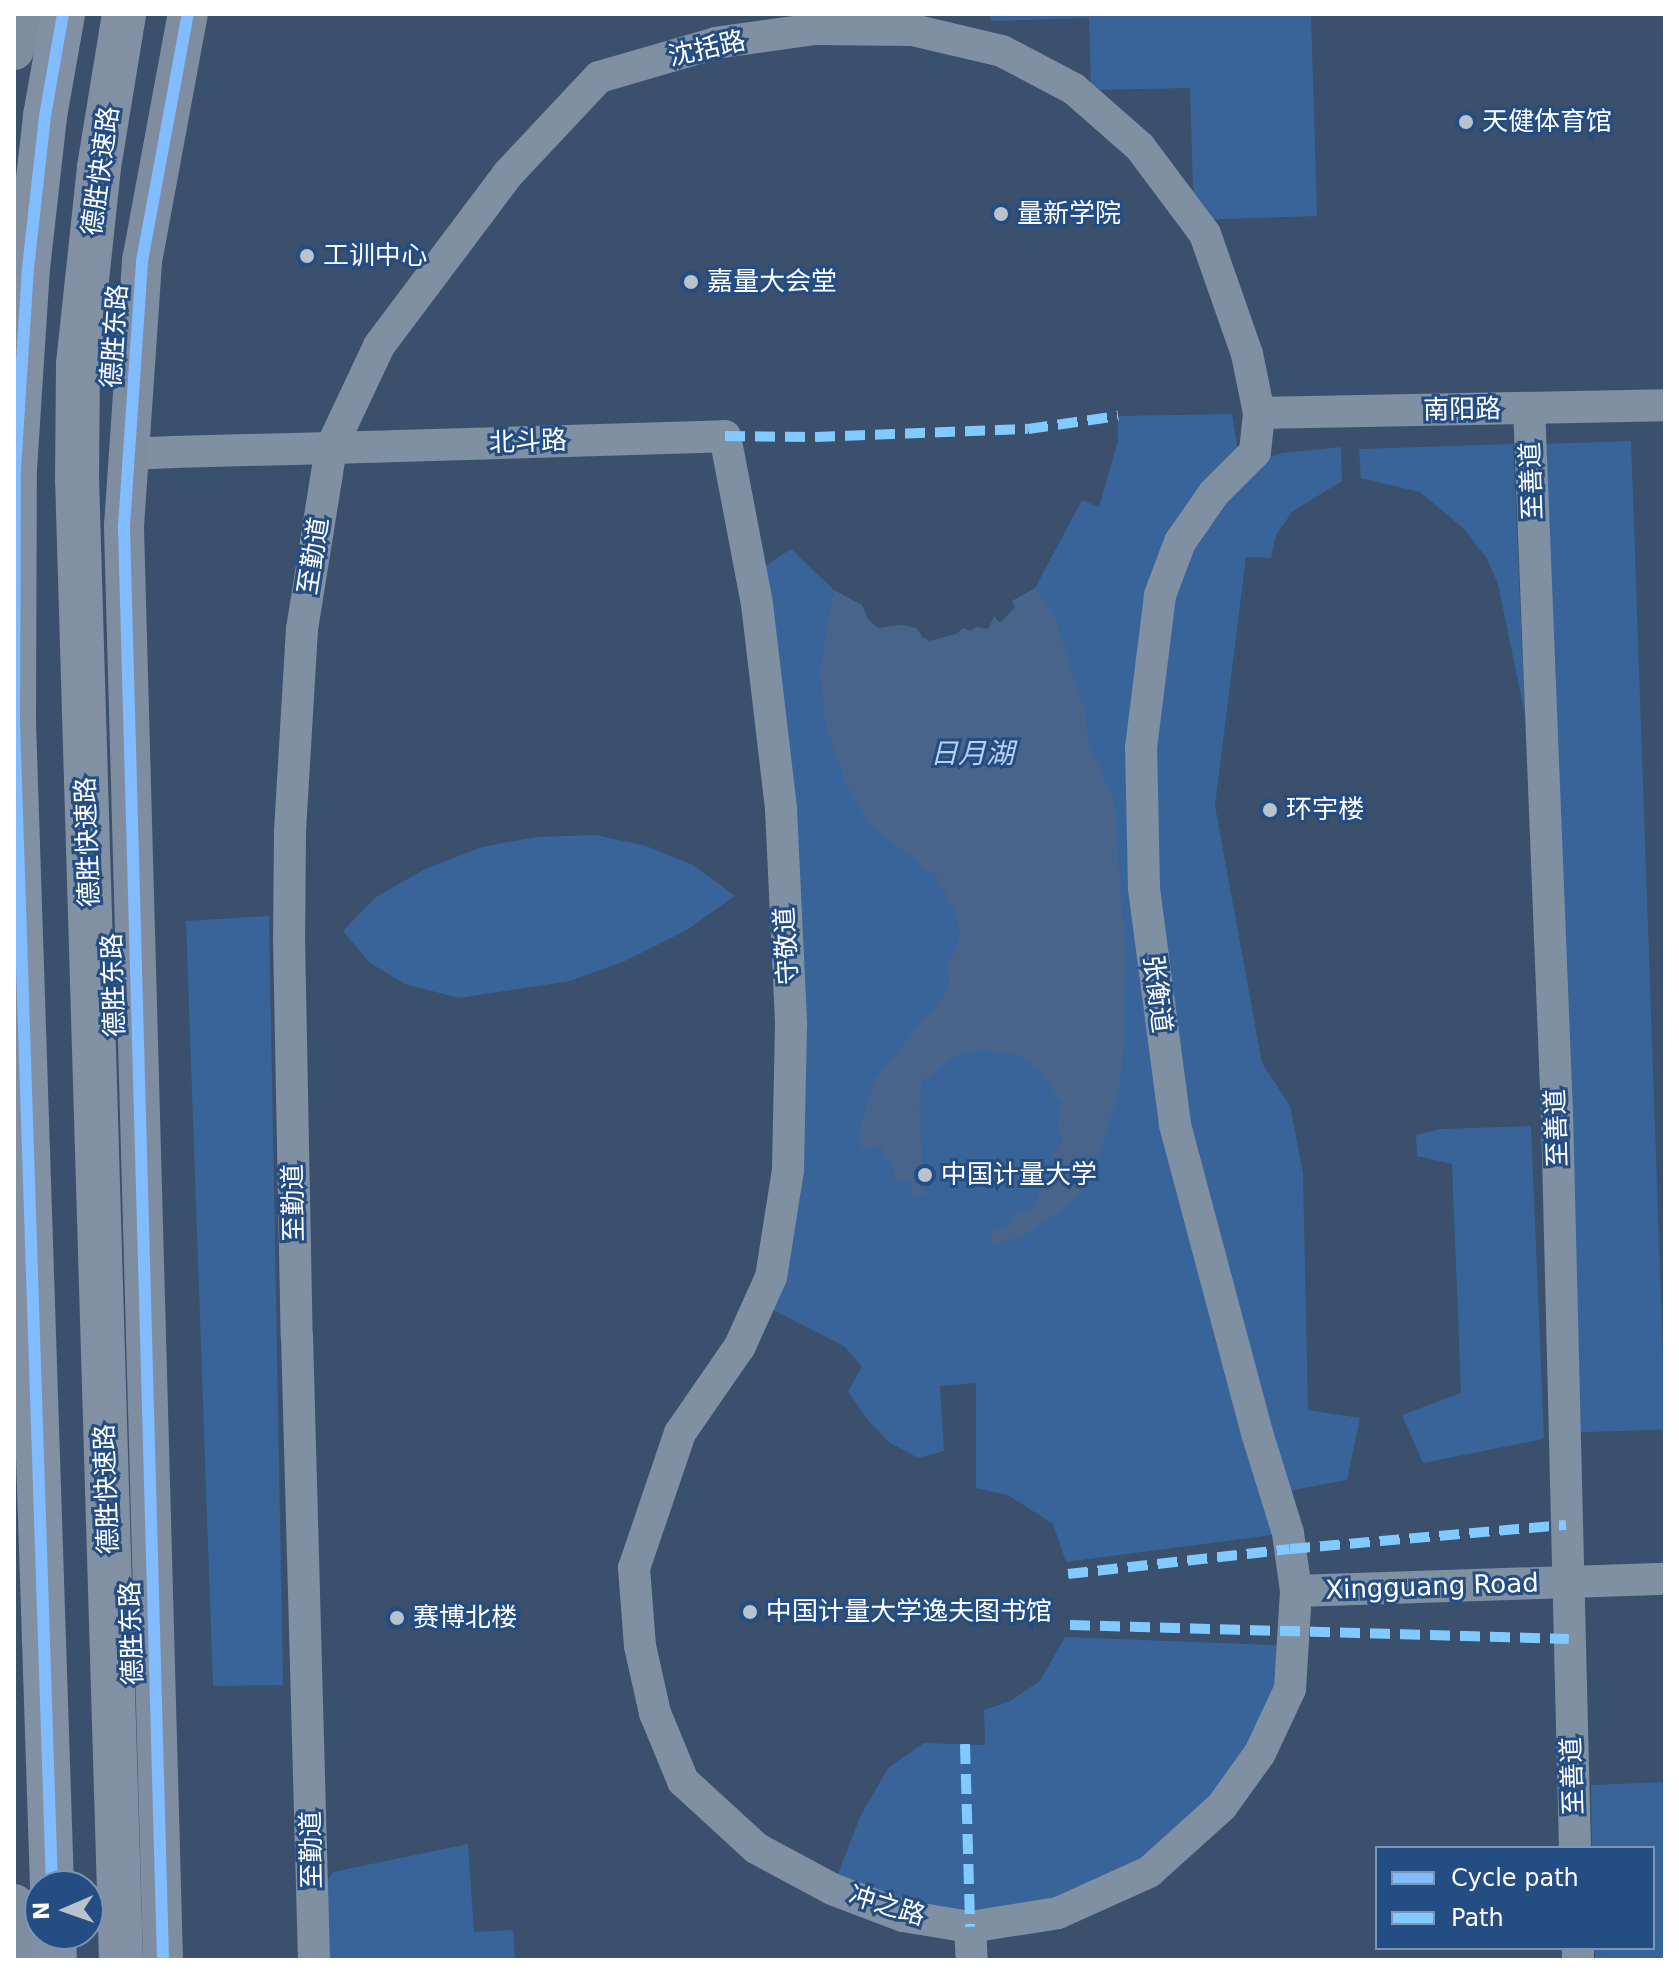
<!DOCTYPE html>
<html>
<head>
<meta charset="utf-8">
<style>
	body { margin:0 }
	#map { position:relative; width:1679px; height:1974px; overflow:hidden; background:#3a506d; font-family:"DejaVu Sans","Noto Sans SC",sans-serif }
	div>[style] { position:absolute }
	.green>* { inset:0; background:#386499; transform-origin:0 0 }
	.water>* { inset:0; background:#48648a }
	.minor>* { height:32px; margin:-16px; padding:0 16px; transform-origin:16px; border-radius:16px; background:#8090a3 }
	.major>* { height:40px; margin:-20px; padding:0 20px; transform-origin:20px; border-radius:20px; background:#7f8da1 }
	.highway>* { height:44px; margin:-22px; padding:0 22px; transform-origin:22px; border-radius:22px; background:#8190a3 }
	.quiet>* { height:10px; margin-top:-5px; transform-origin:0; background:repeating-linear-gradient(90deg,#80caff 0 20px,transparent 0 30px) }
	.cycleway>* { height:12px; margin:-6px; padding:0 6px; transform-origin:6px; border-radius:6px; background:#80bcff }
	.dots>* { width:22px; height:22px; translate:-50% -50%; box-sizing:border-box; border:4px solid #244d83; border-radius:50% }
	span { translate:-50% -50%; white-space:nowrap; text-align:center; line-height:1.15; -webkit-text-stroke:6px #244d83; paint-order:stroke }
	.street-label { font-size:26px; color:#fff }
	.poi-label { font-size:26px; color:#fff }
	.left { translate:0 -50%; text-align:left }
	.water-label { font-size:28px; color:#b8d1ef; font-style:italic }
	.frame { position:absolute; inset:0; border:16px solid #fff; pointer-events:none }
	.legend { position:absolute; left:1375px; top:1846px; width:280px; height:104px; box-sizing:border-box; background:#244d83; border:2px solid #7c94b5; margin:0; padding:10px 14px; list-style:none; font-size:24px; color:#fff }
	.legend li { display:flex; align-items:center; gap:16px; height:40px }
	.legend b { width:40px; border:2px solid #7c94b5 }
	.north { position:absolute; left:24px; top:1870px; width:80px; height:80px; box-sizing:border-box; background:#244d83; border:2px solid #7c94b5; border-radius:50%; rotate:268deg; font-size:22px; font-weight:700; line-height:32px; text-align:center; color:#fff }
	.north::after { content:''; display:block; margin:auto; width:28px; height:36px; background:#bac2cc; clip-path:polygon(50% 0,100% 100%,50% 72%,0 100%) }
</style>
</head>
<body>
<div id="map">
	<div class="green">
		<div style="clip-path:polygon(991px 14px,1311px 14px,1317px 216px,1194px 220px,1190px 88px,1091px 90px,1089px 18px,991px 21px)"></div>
		<div style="clip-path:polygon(1232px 414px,1240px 467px,1282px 453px,1341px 447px,1342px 481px,1292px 512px,1276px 535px,1271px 558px,1246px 557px,1215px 806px,1262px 1063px,1290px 1106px,1303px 1173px,1308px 1410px,1360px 1418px,1347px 1480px,1277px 1493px,1288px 1533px,1066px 1562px,1053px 1524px,1008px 1495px,976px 1488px,976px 1383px,940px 1386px,944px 1451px,918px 1458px,889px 1442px,867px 1419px,848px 1391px,862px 1367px,844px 1346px,759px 1303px,788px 1170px,752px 575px,791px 549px,834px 590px,878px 663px,1010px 658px,1035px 588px,1082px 500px,1099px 507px,1118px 440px,1118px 416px)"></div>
		<div style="left:1631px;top:441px;width:989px;height:85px;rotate:88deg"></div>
		<div style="clip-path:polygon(1513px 444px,1525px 715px,1498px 584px,1487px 559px,1465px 530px,1420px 492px,1361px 478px,1359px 449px)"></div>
		<div style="clip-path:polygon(596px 835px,646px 846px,693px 865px,735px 896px,687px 930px,625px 961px,570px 981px,459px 998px,405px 984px,370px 963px,343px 931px,376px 897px,425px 869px,482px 847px,536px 837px)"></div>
		<div style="clip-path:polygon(269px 916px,283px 1685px,213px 1686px,186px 921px)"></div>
		<div style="clip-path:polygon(1531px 1126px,1544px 1439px,1423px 1463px,1402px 1415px,1461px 1393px,1452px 1164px,1417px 1156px,1416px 1135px,1441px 1129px)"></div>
		<div style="clip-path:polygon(1065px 1637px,1295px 1646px,1260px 1753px,1149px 1872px,970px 1927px,832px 1889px,860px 1817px,888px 1768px,924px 1743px,985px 1745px,984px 1710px,1010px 1701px,1040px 1681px)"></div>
		<div style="clip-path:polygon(1665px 1782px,1665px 1960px,1595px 1960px,1595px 1948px,1653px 1948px,1653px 1848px,1592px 1848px,1591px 1785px)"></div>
		<div style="clip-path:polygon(468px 1844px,474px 1932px,513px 1930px,515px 1960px,326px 1960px,323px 1887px,333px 1872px)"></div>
	</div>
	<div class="water">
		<div style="clip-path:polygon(1035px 588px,1055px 618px,1086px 716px,1088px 743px,1114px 799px,1125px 950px,1123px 1056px,1119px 1093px,1091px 1178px,1070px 1205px,1026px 1235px,992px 1245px,991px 1231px,1007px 1226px,1015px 1212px,1021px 1214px,1035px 1206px,1040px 1188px,1052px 1177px,1055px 1168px,1052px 1156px,1062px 1141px,1058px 1124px,1062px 1100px,1057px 1099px,1043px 1072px,1016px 1055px,983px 1049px,950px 1059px,923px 1081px,919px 1105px,925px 1195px,912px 1197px,910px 1179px,895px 1181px,892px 1160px,884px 1159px,882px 1146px,861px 1148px,861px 1124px,875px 1079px,945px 994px,950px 978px,946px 968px,958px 946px,959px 933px,956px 913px,937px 877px,870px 826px,846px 784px,825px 723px,820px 668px,834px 590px,862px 605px,868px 619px,878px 628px,901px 625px,917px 628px,922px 637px,930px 641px,956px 634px,963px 628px,970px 631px,977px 627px,988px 629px,994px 616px,1000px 623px,1015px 607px,1012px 601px)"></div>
	</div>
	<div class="minor">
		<div style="left:1529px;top:408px;width:706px;rotate:87.73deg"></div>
		<div style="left:1557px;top:1113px;width:735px;rotate:88.6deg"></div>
		<div style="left:1259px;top:413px;width:406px;rotate:-1.1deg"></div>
		<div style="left:129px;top:454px;width:45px;rotate:-2.5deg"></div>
		<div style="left:174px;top:452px;width:157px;rotate:-1.5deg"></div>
		<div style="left:331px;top:448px;width:394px;rotate:-1.7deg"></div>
		<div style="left:725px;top:436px;width:171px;rotate:79.2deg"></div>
		<div style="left:757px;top:604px;width:206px;rotate:83.3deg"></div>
		<div style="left:781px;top:809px;width:216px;rotate:87.3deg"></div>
		<div style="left:791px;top:1025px;width:145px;rotate:91.2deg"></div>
		<div style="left:788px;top:1170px;width:108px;rotate:99deg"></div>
		<div style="left:771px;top:1277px;width:76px;rotate:114.2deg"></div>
		<div style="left:740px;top:1346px;width:106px;rotate:124.6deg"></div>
		<div style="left:680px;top:1433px;width:143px;rotate:108.8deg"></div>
		<div style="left:634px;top:1568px;width:78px;rotate:85.6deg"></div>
		<div style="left:640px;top:1646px;width:69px;rotate:77.4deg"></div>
		<div style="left:655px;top:1713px;width:74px;rotate:67.6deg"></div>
		<div style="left:683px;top:1781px;width:99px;rotate:42.5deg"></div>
		<div style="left:756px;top:1848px;width:86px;rotate:28.3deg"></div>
		<div style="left:832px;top:1889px;width:76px;rotate:20.8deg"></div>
		<div style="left:903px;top:1916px;width:68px;rotate:9.3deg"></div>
		<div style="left:970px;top:1927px;width:89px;rotate:-9deg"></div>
		<div style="left:1058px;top:1913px;width:100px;rotate:-24.3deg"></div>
		<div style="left:1149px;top:1872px;width:98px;rotate:-42.1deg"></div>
		<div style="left:1222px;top:1806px;width:65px;rotate:-54.4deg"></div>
		<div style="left:1260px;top:1753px;width:71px;rotate:-64.9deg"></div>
		<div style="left:1290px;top:1689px;width:98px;rotate:-86.5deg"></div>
		<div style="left:1296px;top:1591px;width:59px;rotate:-97.9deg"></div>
		<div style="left:1288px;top:1533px;width:105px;rotate:-107.2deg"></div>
		<div style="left:1257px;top:1433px;width:320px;rotate:-104.9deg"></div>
		<div style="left:1175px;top:1124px;width:239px;rotate:-97.5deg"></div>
		<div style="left:1144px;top:887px;width:139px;rotate:-91.2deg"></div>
		<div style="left:1141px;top:748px;width:154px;rotate:-82.9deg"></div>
		<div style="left:1160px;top:595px;width:57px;rotate:-69.3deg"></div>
		<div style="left:1180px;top:542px;width:60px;rotate:-55.2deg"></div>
		<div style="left:1214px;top:493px;width:58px;rotate:-45deg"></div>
		<div style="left:1255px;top:452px;width:39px;rotate:-84deg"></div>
		<div style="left:1259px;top:413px;width:60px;rotate:-101.5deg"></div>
		<div style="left:1247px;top:354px;width:127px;rotate:-109.3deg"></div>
		<div style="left:1205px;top:234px;width:109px;rotate:-126.8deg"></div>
		<div style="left:1140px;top:147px;width:88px;rotate:-138.7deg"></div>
		<div style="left:1074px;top:89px;width:81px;rotate:-152.2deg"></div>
		<div style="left:1002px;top:51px;width:91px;rotate:-166.7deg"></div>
		<div style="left:913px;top:30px;width:98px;rotate:-179.4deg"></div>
		<div style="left:815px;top:29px;width:100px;rotate:172deg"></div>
		<div style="left:716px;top:43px;width:122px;rotate:163.8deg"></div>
		<div style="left:599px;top:77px;width:133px;rotate:133.2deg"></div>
		<div style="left:508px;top:174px;width:215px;rotate:126.9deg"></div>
		<div style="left:379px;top:346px;width:113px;rotate:115.2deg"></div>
		<div style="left:331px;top:448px;width:183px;rotate:99.1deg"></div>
		<div style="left:302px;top:629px;width:203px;rotate:93.4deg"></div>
		<div style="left:290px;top:832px;width:105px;rotate:90.5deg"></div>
		<div style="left:289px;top:937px;width:399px;rotate:88.9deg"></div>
		<div style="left:297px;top:1336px;width:624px;rotate:88.44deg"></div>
		<div style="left:1296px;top:1591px;width:369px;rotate:-1.9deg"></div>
		<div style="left:970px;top:1927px;width:33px;rotate:87deg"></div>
		<div style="left:1578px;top:1948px;width:12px;rotate:90deg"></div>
	</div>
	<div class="major">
		<div style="left:14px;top:50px;width:37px;rotate:-76deg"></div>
		<div style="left:14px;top:1904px;width:56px;rotate:88deg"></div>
		<div style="left:163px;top:1960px;width:1435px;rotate:-91.56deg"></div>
		<div style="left:124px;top:526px;width:266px;rotate:-86.1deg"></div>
		<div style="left:142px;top:261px;width:251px;rotate:-79.5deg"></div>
	</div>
	<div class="highway">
		<div style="left:52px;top:1886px;width:1165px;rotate:-91.87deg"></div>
		<div style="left:14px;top:722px;width:253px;rotate:-89.8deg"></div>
		<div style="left:15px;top:469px;width:201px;rotate:-86.3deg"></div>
		<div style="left:28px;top:268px;width:153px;rotate:-83.6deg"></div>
		<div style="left:45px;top:116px;width:104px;rotate:-80deg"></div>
		<div style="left:54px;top:1934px;width:26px;rotate:88deg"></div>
		<div style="left:121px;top:1960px;width:1481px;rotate:-91.7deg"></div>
		<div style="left:77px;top:480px;width:116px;rotate:-89.5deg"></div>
		<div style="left:78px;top:364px;width:198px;rotate:-83.9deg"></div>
		<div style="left:99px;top:167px;width:155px;rotate:-80.7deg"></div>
	</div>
	<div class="quiet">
		<div style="left:725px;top:436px;width:90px;rotate:0.6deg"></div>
		<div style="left:815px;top:437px;width:213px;rotate:-2.2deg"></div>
		<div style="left:1028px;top:429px;width:91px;rotate:-8.2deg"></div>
		<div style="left:1068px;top:1574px;width:223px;rotate:-6.4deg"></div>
		<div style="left:1290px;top:1549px;width:277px;rotate:-5deg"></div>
		<div style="left:1070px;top:1625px;width:499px;rotate:1.6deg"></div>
		<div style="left:965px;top:1744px;width:183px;rotate:88.4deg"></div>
	</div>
	<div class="cycleway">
		<div style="left:52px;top:1886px;width:1165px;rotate:-91.87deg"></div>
		<div style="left:14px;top:722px;width:253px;rotate:-89.8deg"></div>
		<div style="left:15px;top:469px;width:201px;rotate:-86.3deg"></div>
		<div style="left:28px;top:268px;width:153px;rotate:-83.6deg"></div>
		<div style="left:45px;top:116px;width:104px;rotate:-80deg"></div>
		<div style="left:163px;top:1960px;width:1435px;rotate:-91.56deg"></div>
		<div style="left:124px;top:526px;width:266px;rotate:-86.1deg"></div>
		<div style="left:142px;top:261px;width:251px;rotate:-79.5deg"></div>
	</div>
	<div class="dots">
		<div style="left:1466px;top:122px;background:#bac2cc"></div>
		<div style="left:1001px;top:214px;background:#bac2cc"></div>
		<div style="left:307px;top:256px;background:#bac2cc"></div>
		<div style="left:691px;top:282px;background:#bac2cc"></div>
		<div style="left:1270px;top:810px;background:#bac2cc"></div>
		<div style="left:925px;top:1175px;background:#bac2cc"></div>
		<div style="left:750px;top:1612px;background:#bac2cc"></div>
		<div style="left:397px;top:1618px;background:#bac2cc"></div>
	</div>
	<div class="street-label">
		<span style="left:707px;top:49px;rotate:-13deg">沈括路</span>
		<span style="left:101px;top:171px;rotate:-82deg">德胜快速路</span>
		<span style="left:115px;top:336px;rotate:-86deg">德胜东路</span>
		<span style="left:1462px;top:410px;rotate:-1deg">南阳路</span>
		<span style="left:528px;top:442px;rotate:-2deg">北斗路</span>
		<span style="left:1532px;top:481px;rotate:-92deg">至善道</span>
		<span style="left:314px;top:556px;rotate:-81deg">至勤道</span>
		<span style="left:88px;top:842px;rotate:-92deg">德胜快速路</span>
		<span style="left:787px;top:946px;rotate:-93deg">守敬道</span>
		<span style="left:114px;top:985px;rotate:-92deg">德胜东路</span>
		<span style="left:1157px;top:994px;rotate:83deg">张衡道</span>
		<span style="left:1557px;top:1128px;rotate:-92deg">至善道</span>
		<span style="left:294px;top:1203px;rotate:-91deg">至勤道</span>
		<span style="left:107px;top:1489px;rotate:-92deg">德胜快速路</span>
		<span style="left:1432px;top:1587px;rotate:-2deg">Xingguang Road</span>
		<span style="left:132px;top:1633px;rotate:-92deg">德胜东路</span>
		<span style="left:1573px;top:1776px;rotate:-92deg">至善道</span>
		<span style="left:312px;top:1850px;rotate:-91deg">至勤道</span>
		<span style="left:887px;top:1906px;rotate:17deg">冲之路</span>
	</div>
	<div class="poi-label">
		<span class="left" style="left:1482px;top:122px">天健体育馆</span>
		<span class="left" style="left:1017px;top:214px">量新学院</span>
		<span class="left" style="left:323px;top:256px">工训中心</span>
		<span class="left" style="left:707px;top:282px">嘉量大会堂</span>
		<span class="left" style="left:1286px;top:810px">环宇楼</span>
		<span class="left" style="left:941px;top:1175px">中国计量大学</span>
		<span class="left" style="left:766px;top:1612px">中国计量大学逸夫图书馆</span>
		<span class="left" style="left:413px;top:1618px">赛博北楼</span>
	</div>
	<div class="water-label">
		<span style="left:972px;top:754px">日月湖</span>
	</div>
	<div class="frame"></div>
	<ul class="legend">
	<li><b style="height:10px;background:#80bcff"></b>Cycle path</li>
	<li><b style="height:10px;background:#80caff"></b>Path</li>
	</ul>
	<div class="north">N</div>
</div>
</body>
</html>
